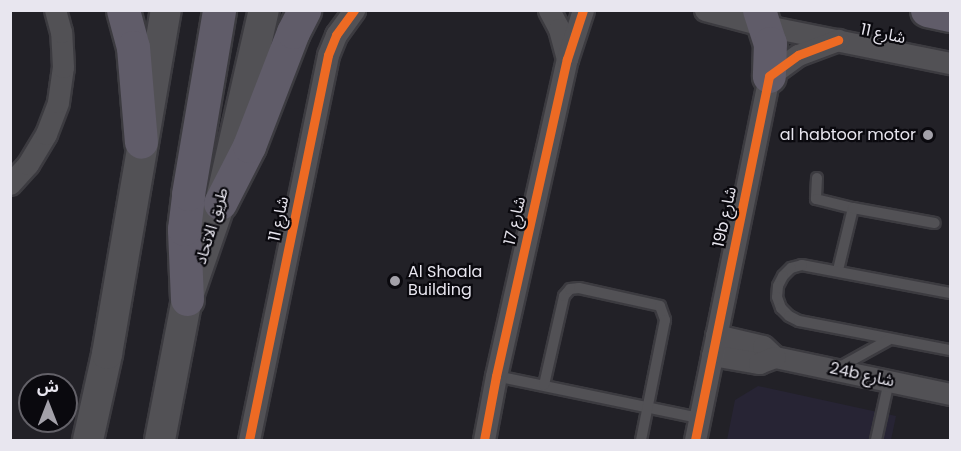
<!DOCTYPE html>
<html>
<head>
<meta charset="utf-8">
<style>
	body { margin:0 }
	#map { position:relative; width:961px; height:451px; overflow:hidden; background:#222127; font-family:Poppins,"Noto Sans Arabic",sans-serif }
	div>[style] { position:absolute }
	.built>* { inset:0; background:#272434 }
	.roads { filter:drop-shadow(2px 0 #3c3b40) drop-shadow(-2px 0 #3c3b40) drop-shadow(0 2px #3c3b40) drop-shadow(0 -2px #3c3b40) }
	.lane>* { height:10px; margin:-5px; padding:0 5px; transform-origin:5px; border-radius:5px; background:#525155 }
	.street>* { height:21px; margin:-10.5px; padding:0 10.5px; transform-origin:10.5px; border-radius:10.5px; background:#525155 }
	.secondary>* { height:30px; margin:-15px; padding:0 15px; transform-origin:15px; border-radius:15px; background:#525155 }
	.primary>* { height:33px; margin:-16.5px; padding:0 16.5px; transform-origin:16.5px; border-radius:16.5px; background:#605c69 }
	.cycleway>* { height:9px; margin:-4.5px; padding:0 4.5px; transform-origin:4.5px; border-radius:4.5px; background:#ed6a23 }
	.dots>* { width:16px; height:16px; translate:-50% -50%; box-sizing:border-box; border:3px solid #0a090e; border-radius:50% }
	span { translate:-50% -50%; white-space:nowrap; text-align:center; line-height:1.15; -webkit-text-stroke:4.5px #0a090e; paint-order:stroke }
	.street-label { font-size:16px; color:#e8e6ef }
	.poi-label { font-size:16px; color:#e8e6ef }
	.right { translate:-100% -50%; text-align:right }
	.left { translate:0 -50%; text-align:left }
	.frame { position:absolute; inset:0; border:12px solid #e8e6ef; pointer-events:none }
	.north { position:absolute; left:18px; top:373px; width:60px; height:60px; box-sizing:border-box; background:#0a090e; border:2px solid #636168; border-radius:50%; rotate:0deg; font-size:16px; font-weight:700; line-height:24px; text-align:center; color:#e8e6ef }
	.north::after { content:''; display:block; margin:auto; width:21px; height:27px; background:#a3a1a9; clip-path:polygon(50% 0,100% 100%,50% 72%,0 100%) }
</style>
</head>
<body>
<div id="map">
	<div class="built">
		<div style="clip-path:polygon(758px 386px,896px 416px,891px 440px,727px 440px,735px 400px)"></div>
	</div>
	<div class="roads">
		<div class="lane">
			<div style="left:817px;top:178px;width:21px;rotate:93deg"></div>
			<div style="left:816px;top:199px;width:38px;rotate:14deg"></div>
			<div style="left:853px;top:208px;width:64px;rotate:103.6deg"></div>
			<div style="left:853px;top:208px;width:83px;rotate:10.4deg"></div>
			<div style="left:950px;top:293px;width:151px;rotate:-169.3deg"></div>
			<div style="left:802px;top:265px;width:11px;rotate:165deg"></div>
			<div style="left:791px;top:268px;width:11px;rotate:135deg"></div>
			<div style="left:783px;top:276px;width:11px;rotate:117deg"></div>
			<div style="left:778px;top:286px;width:11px;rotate:95deg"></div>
			<div style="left:777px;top:297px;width:12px;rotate:70deg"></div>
			<div style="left:781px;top:308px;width:11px;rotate:45deg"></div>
			<div style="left:789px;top:316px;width:11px;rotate:27deg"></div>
			<div style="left:799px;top:321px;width:154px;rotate:10.9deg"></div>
			<div style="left:838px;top:368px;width:60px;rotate:-29.1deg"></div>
			<div style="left:496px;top:376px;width:207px;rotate:11.7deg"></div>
			<div style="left:544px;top:385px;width:91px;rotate:-77.3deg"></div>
			<div style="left:564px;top:296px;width:9px;rotate:-49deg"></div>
			<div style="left:570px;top:289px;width:9px;rotate:-6deg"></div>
			<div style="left:579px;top:288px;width:83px;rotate:12.5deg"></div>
			<div style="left:660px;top:306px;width:15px;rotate:70deg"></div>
			<div style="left:665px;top:320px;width:122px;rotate:101.3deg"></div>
			<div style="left:876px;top:440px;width:60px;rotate:-77.6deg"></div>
		</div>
		<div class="street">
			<div style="left:549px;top:10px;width:21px;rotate:62deg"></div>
			<div style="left:559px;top:29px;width:31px;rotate:75deg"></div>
			<div style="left:705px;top:10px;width:63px;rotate:14.7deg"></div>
			<div style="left:766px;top:26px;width:188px;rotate:11.4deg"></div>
			<div style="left:10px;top:184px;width:27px;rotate:-48deg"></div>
			<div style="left:28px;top:164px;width:35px;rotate:-59deg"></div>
			<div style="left:46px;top:134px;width:34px;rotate:-69deg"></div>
			<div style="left:58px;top:102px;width:35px;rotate:-82deg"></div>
			<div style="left:63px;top:67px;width:35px;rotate:-93deg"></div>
			<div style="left:61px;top:32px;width:23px;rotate:-105deg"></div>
			<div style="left:716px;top:335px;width:48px;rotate:13.2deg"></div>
			<div style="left:763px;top:346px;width:16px;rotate:43deg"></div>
			<div style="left:775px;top:357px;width:179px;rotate:11.9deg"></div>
			<div style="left:712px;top:355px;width:48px;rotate:9.7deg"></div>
			<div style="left:759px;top:363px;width:17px;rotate:-21deg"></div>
			<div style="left:249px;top:440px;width:393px;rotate:-78.4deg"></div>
			<div style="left:328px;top:55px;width:22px;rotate:-68deg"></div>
			<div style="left:336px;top:35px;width:31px;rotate:-54deg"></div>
			<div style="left:484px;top:440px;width:65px;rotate:-79.4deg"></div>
			<div style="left:496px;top:376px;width:325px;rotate:-77.4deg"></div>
			<div style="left:567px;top:59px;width:52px;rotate:-71.9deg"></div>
			<div style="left:695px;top:440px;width:371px;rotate:-78.5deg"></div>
			<div style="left:769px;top:76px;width:36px;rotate:-36deg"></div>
			<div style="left:798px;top:55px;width:43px;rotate:-20.6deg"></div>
		</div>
		<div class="secondary">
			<div style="left:88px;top:440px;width:88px;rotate:-77.5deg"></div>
			<div style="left:107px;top:354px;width:349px;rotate:-80.3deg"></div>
			<div style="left:160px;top:440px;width:144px;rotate:-79.2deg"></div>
			<div style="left:187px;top:299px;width:102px;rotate:-71deg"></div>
			<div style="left:220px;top:203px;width:198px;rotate:-77.2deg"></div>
		</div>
		<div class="primary">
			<div style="left:123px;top:10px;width:38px;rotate:75deg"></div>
			<div style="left:133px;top:47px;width:95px;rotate:85.2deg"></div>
			<div style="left:759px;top:10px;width:35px;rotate:72deg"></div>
			<div style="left:770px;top:43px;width:33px;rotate:92deg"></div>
			<div style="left:927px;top:10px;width:24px;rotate:12deg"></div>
			<div style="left:220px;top:203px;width:64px;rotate:-63deg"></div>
			<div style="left:249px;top:146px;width:122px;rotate:-68.9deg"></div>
			<div style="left:293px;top:32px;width:25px;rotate:-63deg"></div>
			<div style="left:187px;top:299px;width:70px;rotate:-92.5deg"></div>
			<div style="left:184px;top:229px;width:35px;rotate:-83deg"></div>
			<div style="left:188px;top:194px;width:187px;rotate:-80.4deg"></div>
		</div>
	</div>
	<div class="cycleway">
		<div style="left:249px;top:440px;width:393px;rotate:-78.4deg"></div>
		<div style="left:328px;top:55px;width:22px;rotate:-68deg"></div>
		<div style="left:336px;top:35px;width:31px;rotate:-54deg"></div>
		<div style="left:484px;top:440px;width:65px;rotate:-79.4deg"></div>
		<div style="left:496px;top:376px;width:325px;rotate:-77.4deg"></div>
		<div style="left:567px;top:59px;width:52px;rotate:-71.9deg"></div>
		<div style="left:695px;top:440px;width:371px;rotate:-78.5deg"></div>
		<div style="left:769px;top:76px;width:36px;rotate:-36deg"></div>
		<div style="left:798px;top:55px;width:43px;rotate:-20.6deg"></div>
	</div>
	<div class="dots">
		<div style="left:928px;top:135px;background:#a3a1a9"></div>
		<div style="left:395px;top:281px;background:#a3a1a9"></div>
	</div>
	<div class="street-label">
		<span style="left:883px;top:34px;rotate:12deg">شارع 11</span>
		<span style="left:725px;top:217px;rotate:-78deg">19b شارع</span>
		<span style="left:279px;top:219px;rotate:-78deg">شارع 11</span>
		<span style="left:515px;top:221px;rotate:-77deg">شارع 17</span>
		<span style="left:212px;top:226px;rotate:-73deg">طريق الاتحاد</span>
		<span style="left:862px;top:375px;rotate:12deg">24b شارع</span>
	</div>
	<div class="poi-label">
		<span class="right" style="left:916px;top:135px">al habtoor motor</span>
		<span class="left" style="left:408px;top:281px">Al Shoala<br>Building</span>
	</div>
	<div class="frame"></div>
	<div class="north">ش</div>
</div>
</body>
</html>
